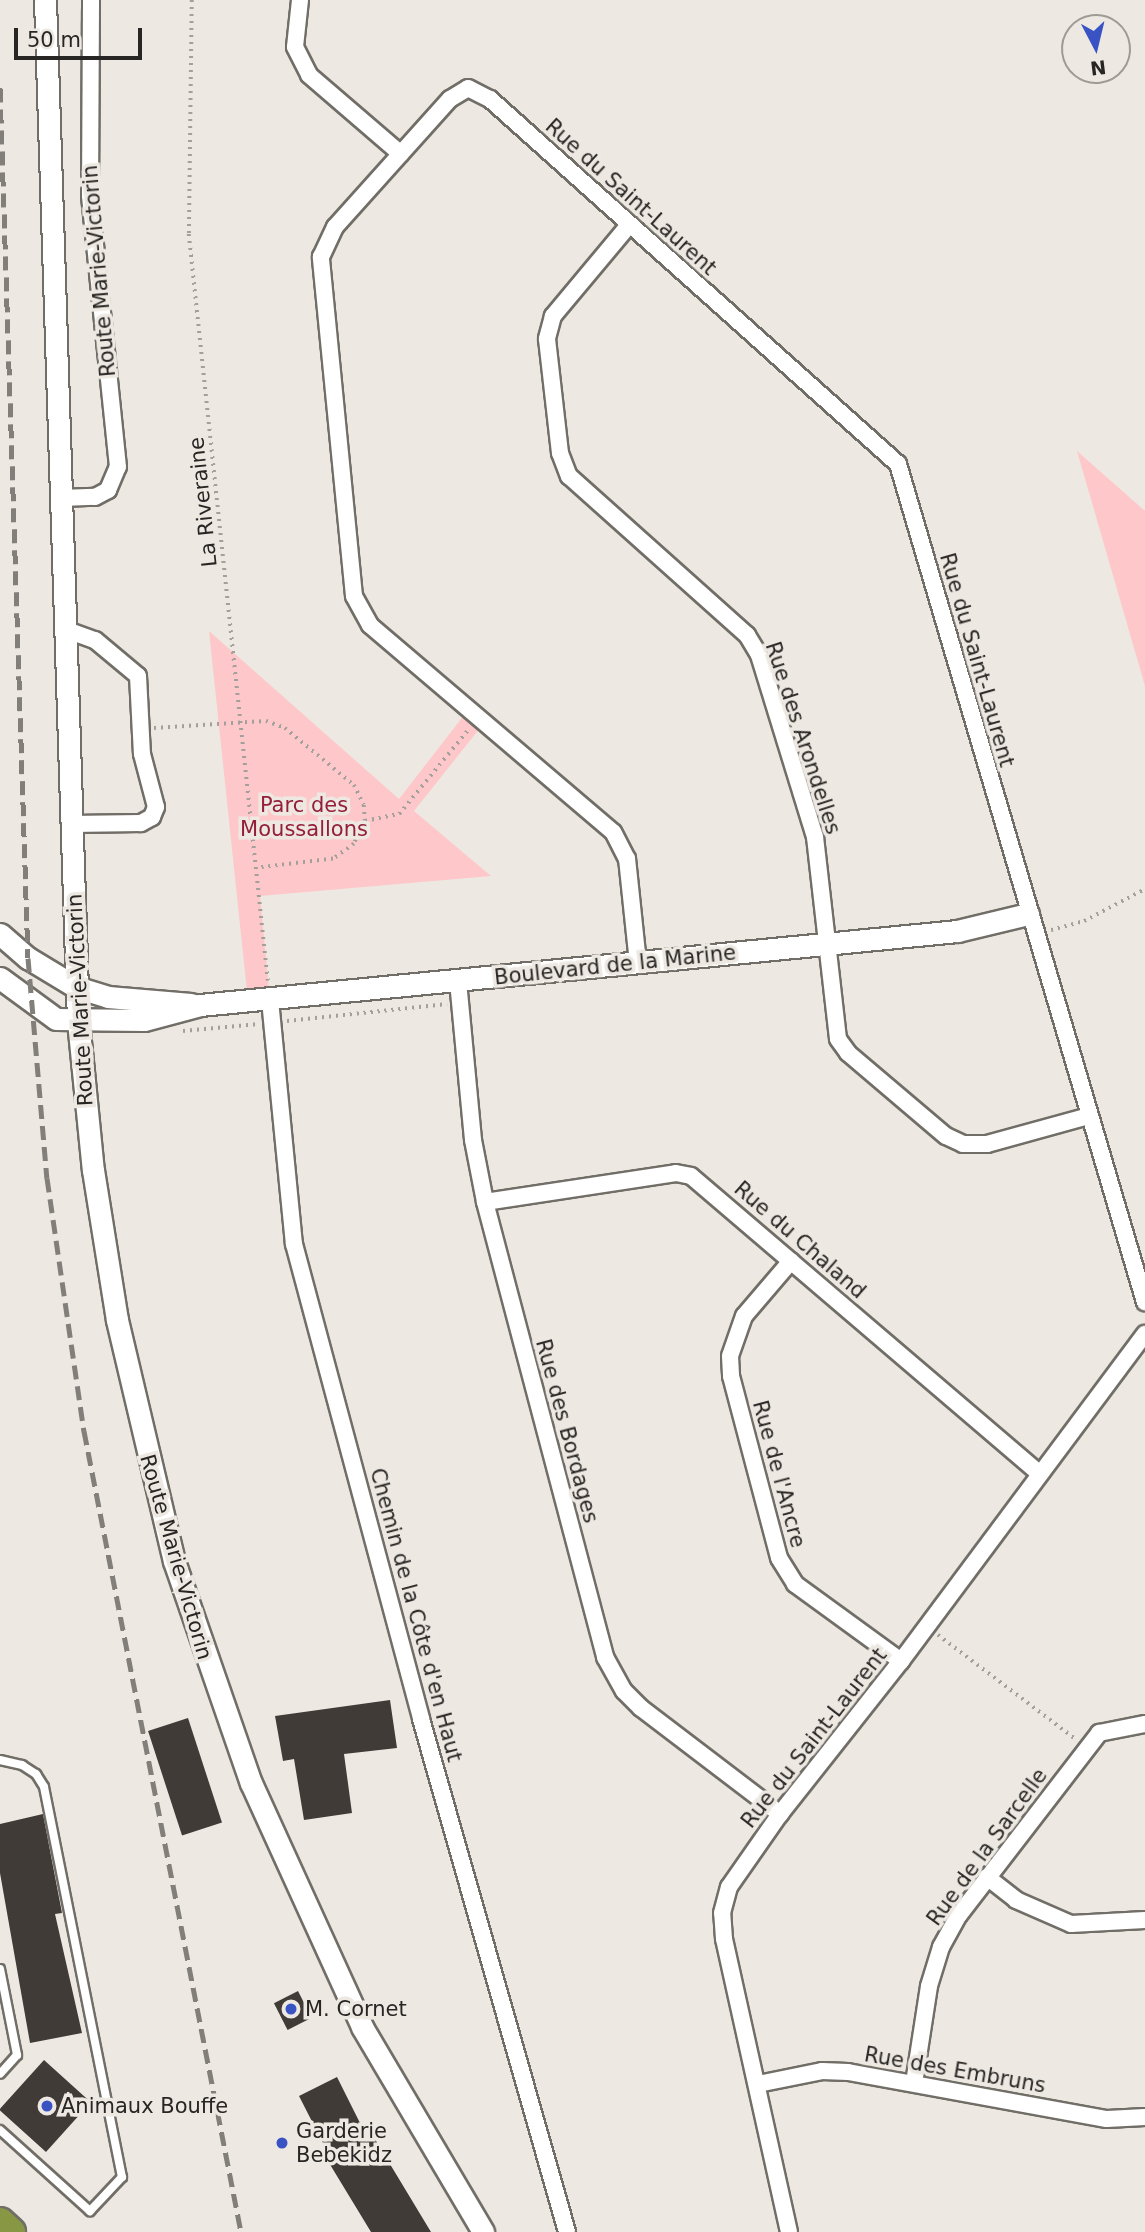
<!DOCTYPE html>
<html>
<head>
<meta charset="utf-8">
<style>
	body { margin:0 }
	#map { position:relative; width:1145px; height:2232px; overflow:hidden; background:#ede9e2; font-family:"DejaVu Sans",sans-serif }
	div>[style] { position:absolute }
	.green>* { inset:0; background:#fec7ca }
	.building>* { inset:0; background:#413b38; transform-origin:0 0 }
	.path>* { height:3.5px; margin-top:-1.75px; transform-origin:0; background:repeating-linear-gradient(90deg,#a3a09b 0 2px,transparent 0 7px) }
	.roads { filter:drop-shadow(2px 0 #716e67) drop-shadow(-2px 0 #716e67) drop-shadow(0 2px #716e67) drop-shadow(0 -2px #716e67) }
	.lane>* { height:8px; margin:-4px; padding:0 4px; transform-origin:4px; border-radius:4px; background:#fff }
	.street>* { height:16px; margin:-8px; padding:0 8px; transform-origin:8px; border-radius:8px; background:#fff }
	.secondary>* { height:21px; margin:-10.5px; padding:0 10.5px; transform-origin:10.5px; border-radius:10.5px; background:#fff }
	.highway>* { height:28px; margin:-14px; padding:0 14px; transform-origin:14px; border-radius:14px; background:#879743 }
	.rail>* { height:5px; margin-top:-2.5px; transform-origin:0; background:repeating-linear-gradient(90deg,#827f7b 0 14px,transparent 0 21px) }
	.dots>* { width:19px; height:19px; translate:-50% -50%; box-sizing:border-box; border:4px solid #ede9e2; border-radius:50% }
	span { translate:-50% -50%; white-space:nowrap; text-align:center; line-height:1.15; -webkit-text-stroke:7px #ede9e2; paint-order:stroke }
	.street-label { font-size:21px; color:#282624 }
	.park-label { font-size:21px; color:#951e39 }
	.poi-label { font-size:21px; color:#282624 }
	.left { translate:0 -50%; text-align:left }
	.north { position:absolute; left:1061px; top:14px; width:70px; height:70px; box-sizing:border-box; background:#ede9e2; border:2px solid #9e9b96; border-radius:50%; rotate:173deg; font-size:19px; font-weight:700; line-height:28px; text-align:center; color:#282624 }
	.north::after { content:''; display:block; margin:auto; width:24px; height:32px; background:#3953c5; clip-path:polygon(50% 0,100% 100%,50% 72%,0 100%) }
	.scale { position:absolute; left:14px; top:28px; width:128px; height:32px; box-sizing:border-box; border:4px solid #282624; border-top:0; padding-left:9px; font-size:21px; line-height:24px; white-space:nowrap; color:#282624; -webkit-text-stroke:5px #ede9e2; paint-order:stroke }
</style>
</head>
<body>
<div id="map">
	<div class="green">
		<div style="clip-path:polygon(1077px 451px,1145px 511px,1145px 686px)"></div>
		<div style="clip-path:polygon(209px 631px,399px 799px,468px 710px,484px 723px,414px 811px,491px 876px,260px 896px,270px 1000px,248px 1001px)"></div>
	</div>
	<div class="building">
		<div style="clip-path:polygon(390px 1700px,397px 1748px,344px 1754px,352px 1813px,304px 1820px,294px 1759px,283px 1761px,275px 1716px)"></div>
		<div style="left:188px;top:1718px;width:110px;height:42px;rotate:72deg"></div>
		<div style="clip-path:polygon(43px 1814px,62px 1913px,55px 1914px,82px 2033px,30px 2043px,0 1873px,0 1824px)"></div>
		<div style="left:298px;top:1991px;width:30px;height:27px;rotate:63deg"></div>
		<div style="left:44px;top:2060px;width:63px;height:67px;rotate:42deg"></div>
		<div style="clip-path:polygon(337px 2077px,363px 2129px,367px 2126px,431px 2232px,371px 2232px,323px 2153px,327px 2151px,299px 2096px)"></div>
	</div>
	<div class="path">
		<div style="left:192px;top:0;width:234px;rotate:90.7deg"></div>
		<div style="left:189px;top:234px;width:751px;rotate:83.96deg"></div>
		<div style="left:154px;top:728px;width:112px;rotate:-3.6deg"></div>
		<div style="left:266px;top:721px;width:20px;rotate:20deg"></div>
		<div style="left:285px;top:728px;width:89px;rotate:39.6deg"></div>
		<div style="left:354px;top:785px;width:22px;rotate:63deg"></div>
		<div style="left:364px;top:805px;width:16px;rotate:86deg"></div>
		<div style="left:365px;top:821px;width:25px;rotate:116deg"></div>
		<div style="left:354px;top:844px;width:26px;rotate:144deg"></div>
		<div style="left:333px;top:859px;width:77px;rotate:173.2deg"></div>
		<div style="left:365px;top:821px;width:35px;rotate:-12deg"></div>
		<div style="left:399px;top:814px;width:109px;rotate:-50.6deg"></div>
		<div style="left:1051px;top:930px;width:34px;rotate:-15deg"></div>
		<div style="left:1084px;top:921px;width:69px;rotate:-27.7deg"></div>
		<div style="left:287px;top:1021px;width:161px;rotate:-6.1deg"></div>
		<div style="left:183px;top:1031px;width:76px;rotate:-5.3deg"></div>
		<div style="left:938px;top:1635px;width:171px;rotate:37.1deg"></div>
	</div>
	<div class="roads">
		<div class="lane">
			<div style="left:0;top:1760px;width:23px;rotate:13deg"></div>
			<div style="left:22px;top:1765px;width:17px;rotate:33deg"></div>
			<div style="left:36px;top:1774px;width:15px;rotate:58deg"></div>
			<div style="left:44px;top:1787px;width:398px;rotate:78.7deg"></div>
			<div style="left:122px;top:2177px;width:47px;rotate:133.3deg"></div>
			<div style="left:90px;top:2211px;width:121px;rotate:-138deg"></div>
			<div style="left:0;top:1969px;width:88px;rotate:78.8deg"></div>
			<div style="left:17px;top:2055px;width:25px;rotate:132deg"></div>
		</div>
		<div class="street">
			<div style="left:300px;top:0;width:47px;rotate:96.1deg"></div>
			<div style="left:295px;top:47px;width:31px;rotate:63deg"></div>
			<div style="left:309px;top:75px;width:121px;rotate:40.7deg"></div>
			<div style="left:629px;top:225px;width:119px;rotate:129.9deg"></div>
			<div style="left:553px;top:316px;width:24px;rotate:105deg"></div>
			<div style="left:547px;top:339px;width:115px;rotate:83.5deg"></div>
			<div style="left:560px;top:453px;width:25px;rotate:69deg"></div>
			<div style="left:569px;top:476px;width:239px;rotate:41.8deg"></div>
			<div style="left:747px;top:635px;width:23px;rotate:59deg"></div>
			<div style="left:759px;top:655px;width:190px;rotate:72.9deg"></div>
			<div style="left:815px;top:837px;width:203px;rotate:83.5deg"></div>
			<div style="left:838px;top:1039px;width:17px;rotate:54deg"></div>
			<div style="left:848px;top:1053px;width:128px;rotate:40.3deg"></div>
			<div style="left:946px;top:1136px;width:19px;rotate:25deg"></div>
			<div style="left:963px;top:1144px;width:24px"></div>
			<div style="left:987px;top:1144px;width:106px;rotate:-15.4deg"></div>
			<div style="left:60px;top:498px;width:35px;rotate:-2deg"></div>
			<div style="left:95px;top:497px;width:15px;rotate:-28deg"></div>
			<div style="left:108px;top:490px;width:25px;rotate:-67deg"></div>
			<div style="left:118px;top:467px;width:273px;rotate:-95.9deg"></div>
			<div style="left:90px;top:195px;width:195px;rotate:-89.7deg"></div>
			<div style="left:64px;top:629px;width:33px;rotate:20deg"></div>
			<div style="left:95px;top:640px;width:56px;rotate:39.9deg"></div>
			<div style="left:138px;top:676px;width:78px;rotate:87.1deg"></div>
			<div style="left:142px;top:754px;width:55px;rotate:75.2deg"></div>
			<div style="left:156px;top:807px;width:11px;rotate:112deg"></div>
			<div style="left:152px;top:817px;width:13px;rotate:151deg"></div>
			<div style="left:141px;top:823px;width:70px;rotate:179.2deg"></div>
			<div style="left:638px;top:963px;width:105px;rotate:-96deg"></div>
			<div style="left:627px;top:859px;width:30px;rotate:-117deg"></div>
			<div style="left:613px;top:832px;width:319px;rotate:-139.6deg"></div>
			<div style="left:370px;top:625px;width:33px;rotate:-119deg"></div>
			<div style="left:354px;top:596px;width:341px;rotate:-95.6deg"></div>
			<div style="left:321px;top:257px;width:33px;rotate:-65deg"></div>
			<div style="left:335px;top:227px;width:172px;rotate:-48.1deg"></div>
			<div style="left:450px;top:99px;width:21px;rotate:-31deg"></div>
			<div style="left:468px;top:88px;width:25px;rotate:27deg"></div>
			<div style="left:490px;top:99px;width:547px;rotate:41.82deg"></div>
			<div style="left:898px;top:464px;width:874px;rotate:73.58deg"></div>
			<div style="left:458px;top:981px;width:160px;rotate:84.6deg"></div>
			<div style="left:473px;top:1140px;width:63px;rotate:79deg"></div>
			<div style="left:485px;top:1202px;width:471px;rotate:75.2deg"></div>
			<div style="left:605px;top:1657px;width:39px;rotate:61deg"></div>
			<div style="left:624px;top:1691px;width:24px;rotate:45deg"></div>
			<div style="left:641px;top:1708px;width:175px;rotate:37.3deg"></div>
			<div style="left:270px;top:1000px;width:245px;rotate:84.4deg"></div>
			<div style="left:294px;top:1244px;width:492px;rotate:75deg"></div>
			<div style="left:421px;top:1719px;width:533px;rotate:74.11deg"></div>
			<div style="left:485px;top:1202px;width:193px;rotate:-8.6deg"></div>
			<div style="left:676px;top:1173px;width:15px;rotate:11deg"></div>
			<div style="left:691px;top:1176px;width:458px;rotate:40.5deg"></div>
			<div style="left:791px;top:1261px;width:72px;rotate:130.5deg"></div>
			<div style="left:744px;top:1316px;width:42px;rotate:109.3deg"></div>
			<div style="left:730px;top:1356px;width:20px;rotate:87deg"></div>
			<div style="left:731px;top:1376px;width:188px;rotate:75.2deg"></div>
			<div style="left:779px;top:1558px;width:31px;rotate:58deg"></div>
			<div style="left:795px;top:1584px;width:131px;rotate:36deg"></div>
			<div style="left:987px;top:1877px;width:37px;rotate:38deg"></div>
			<div style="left:1016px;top:1900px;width:60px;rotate:23.6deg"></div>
			<div style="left:1071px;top:1924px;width:74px;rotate:-3.1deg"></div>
			<div style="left:914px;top:2083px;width:98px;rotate:-81.2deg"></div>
			<div style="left:929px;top:1986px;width:41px;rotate:-72.9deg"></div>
			<div style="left:941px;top:1947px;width:37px;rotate:-61deg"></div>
			<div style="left:959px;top:1915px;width:230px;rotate:-52.4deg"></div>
			<div style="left:1099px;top:1733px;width:47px;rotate:-11.1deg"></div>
			<div style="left:758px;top:2084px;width:65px;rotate:-11.5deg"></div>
			<div style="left:822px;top:2071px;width:26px;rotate:2deg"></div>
			<div style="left:848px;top:2072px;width:263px;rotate:10.3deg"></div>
			<div style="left:1107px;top:2119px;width:38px;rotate:-3deg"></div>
			<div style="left:789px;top:2232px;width:300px;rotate:-102.5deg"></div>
			<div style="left:724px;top:1939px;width:26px;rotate:-94deg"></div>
			<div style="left:722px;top:1913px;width:27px;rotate:-75deg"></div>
			<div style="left:729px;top:1887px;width:89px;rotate:-55.1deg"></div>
			<div style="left:780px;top:1814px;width:195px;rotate:-51.7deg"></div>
			<div style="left:901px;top:1661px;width:408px;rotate:-53.3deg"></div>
		</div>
		<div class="secondary">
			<div style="left:45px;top:0;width:1022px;rotate:88.15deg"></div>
			<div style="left:78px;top:1021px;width:150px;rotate:84.3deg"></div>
			<div style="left:93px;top:1170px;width:152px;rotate:80.9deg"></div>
			<div style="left:117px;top:1320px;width:248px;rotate:76.7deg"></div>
			<div style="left:174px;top:1561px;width:235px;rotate:70.9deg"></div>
			<div style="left:251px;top:1783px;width:268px;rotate:65.5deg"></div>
			<div style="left:362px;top:2027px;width:238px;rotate:59.4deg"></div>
			<div style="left:0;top:934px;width:37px;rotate:41deg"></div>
			<div style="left:28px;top:958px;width:56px;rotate:31.1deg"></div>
			<div style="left:76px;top:987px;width:34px;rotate:17deg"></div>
			<div style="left:108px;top:997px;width:83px;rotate:4.8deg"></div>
			<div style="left:0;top:978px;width:69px;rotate:36.2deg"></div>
			<div style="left:56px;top:1019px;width:88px;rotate:0.7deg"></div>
			<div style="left:144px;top:1020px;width:58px;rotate:-15deg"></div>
			<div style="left:200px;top:1005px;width:761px;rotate:-5.58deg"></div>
			<div style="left:957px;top:931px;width:73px;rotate:-13.5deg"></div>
		</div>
		<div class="highway">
			<div style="left:0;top:2222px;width:15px;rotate:42deg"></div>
		</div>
	</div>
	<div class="rail">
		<div style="left:0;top:88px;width:870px;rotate:88.16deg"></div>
		<div style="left:28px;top:958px;width:221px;rotate:85.1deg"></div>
		<div style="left:47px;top:1178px;width:256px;rotate:81.7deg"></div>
		<div style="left:84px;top:1431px;width:816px;rotate:78.91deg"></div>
	</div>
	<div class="dots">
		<div style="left:291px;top:2009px;background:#3953c5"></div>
		<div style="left:47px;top:2106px;background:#3953c5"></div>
		<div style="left:282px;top:2143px;background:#3953c5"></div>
	</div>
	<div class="street-label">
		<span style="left:631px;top:197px;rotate:42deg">Rue du Saint-Laurent</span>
		<span style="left:99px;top:271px;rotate:-95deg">Route Marie-Victorin</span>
		<span style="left:203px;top:502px;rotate:-96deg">La Riveraine</span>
		<span style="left:977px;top:660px;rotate:74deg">Rue du Saint-Laurent</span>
		<span style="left:803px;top:738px;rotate:72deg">Rue des Arondelles</span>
		<span style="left:615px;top:965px;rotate:-6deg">Boulevard de la Marine</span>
		<span style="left:80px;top:1000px;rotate:-93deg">Route Marie-Victorin</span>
		<span style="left:800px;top:1240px;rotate:41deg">Rue du Chaland</span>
		<span style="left:567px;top:1431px;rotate:75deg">Rue des Bordages</span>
		<span style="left:779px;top:1474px;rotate:75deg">Rue de l'Ancre</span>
		<span style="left:176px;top:1557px;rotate:74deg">Route Marie-Victorin</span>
		<span style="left:416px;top:1615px;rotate:75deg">Chemin de la Côte d'en Haut</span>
		<span style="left:814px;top:1738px;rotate:-52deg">Rue du Saint-Laurent</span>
		<span style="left:987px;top:1847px;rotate:-54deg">Rue de la Sarcelle</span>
		<span style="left:955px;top:2070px;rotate:10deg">Rue des Embruns</span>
	</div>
	<div class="park-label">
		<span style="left:304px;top:817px">Parc des<br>Moussallons</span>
	</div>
	<div class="poi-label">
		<span class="left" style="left:305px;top:2009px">M. Cornet</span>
		<span class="left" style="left:61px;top:2106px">Animaux Bouffe</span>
		<span class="left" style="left:296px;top:2143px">Garderie<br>Bebekidz</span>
	</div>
	<div class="north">N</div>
	<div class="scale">50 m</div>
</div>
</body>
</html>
